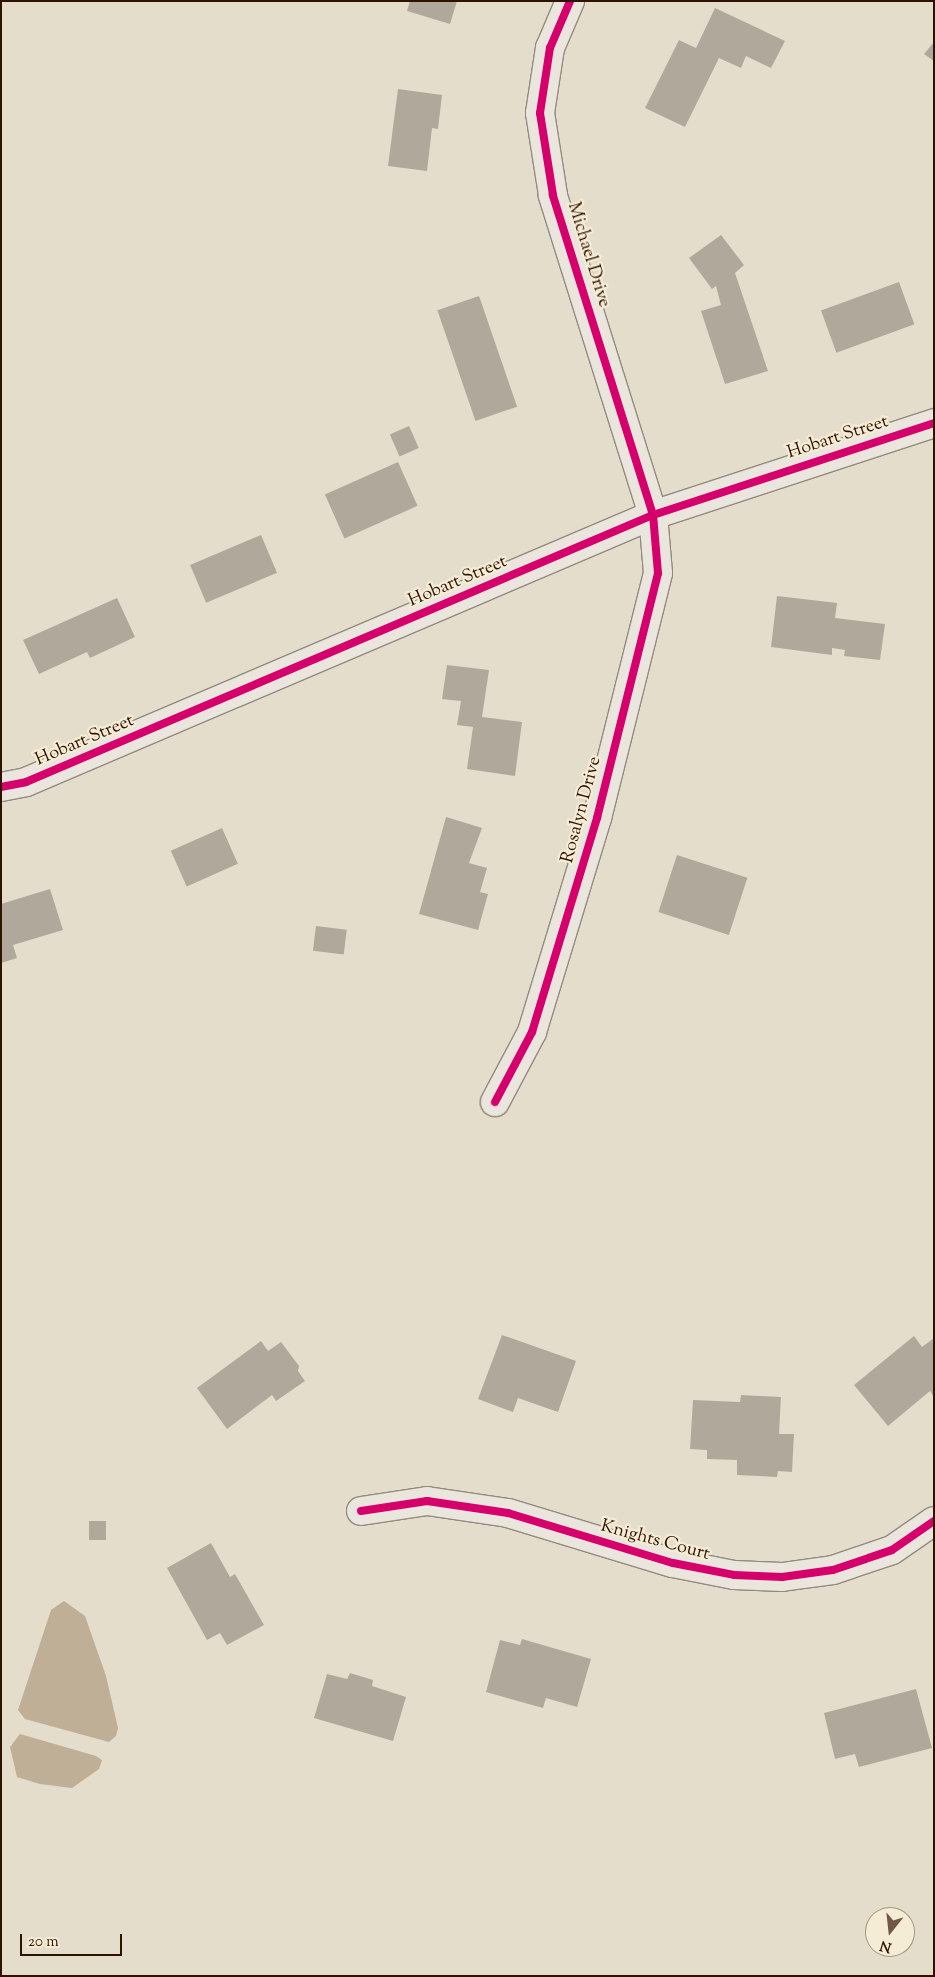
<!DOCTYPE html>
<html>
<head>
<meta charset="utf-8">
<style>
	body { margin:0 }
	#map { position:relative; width:935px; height:1977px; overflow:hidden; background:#e5ddcb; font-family:"Sorts Mill Goudy",serif }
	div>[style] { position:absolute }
	.water>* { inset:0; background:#beaf96 }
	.building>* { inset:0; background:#b0a89b; transform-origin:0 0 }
	.roads { filter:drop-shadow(1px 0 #938a7e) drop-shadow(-1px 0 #938a7e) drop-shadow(0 1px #938a7e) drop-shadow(0 -1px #938a7e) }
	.minor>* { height:28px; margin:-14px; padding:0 14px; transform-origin:14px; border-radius:14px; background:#eae6dd }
	.cycleway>* { height:8px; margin:-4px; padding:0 4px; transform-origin:4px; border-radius:4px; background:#d6006c }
	span { translate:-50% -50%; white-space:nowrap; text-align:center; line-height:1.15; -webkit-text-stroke:4.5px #f5ecd6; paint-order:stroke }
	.street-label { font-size:18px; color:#2f1100 }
	.frame { position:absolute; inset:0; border:2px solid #2f1100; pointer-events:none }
	.north { position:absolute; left:865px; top:1907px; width:50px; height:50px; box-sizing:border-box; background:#f5ecd6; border:1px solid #a69480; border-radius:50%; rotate:196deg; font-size:14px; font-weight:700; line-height:20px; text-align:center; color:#2f1100 }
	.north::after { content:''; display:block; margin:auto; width:18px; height:22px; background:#6f5847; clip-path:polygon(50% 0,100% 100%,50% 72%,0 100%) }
	.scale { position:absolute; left:20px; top:1934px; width:102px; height:22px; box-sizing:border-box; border:2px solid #2f1100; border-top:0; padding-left:6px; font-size:15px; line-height:18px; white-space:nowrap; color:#2f1100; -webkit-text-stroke:4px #f5ecd6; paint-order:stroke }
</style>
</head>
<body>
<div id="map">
	<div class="water">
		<div style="clip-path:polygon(64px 1601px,85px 1616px,106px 1676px,118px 1728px,116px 1736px,109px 1742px,25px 1719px,18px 1710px,51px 1610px)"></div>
		<div style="clip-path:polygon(20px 1734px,96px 1756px,102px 1760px,99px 1769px,72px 1788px,40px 1784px,17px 1777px,10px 1747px)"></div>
	</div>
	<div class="building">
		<div style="clip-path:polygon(410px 1px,457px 1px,450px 24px,407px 11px)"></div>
		<div style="clip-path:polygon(715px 8px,785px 41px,771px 68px,746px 56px,741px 68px,719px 58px,685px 127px,645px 108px,679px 40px,696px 48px)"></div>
		<div style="clip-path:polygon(934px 42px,934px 61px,924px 54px)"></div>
		<div style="clip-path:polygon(398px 89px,442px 95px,438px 129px,432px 128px,427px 171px,388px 166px)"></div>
		<div style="clip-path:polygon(721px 235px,744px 265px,735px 273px,768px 371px,725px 384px,701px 311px,721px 305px,716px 286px,712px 289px,689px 258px)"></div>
		<div style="left:899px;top:282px;width:45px;height:83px;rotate:70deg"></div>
		<div style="left:479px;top:296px;width:117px;height:44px;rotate:71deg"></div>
		<div style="left:409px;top:426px;width:24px;height:21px;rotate:66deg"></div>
		<div style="left:398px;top:462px;width:48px;height:80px;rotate:66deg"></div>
		<div style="left:261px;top:535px;width:41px;height:77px;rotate:67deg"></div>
		<div style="clip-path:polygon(777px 596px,837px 603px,835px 618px,885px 624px,880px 660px,844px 656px,845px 650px,832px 648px,832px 655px,771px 647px)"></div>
		<div style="clip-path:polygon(117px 598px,135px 637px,90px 658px,87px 652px,39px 674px,23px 640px)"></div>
		<div style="clip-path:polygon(447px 665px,489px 670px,482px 717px,522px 722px,515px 776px,467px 769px,473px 727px,457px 725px,461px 701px,442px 699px)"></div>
		<div style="clip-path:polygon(446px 817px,482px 828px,469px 863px,487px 868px,480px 892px,488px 894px,478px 930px,419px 914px)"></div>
		<div style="left:222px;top:828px;width:39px;height:56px;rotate:66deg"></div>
		<div style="left:677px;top:855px;width:74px;height:60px;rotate:18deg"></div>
		<div style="clip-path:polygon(50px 889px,63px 930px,13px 945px,17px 958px,1px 963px,1px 904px)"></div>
		<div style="left:316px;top:926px;width:31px;height:25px;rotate:7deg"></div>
		<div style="clip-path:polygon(502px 1335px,576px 1361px,558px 1412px,518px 1398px,513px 1412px,478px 1399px)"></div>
		<div style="clip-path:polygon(914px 1336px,922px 1347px,934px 1338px,934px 1397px,930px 1391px,888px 1426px,854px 1385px)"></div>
		<div style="clip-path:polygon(261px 1341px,268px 1351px,281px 1342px,299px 1366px,298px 1371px,305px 1381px,276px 1401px,272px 1395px,227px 1429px,197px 1388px)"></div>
		<div style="clip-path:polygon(741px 1395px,781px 1397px,779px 1434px,794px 1434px,792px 1472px,778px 1471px,777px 1477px,737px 1475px,737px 1460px,707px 1459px,707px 1450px,690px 1449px,693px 1400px,740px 1402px)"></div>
		<div style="left:89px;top:1521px;width:17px;height:19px"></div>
		<div style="clip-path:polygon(211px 1543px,230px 1577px,235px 1574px,264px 1625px,227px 1645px,220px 1633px,207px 1640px,167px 1568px)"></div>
		<div style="clip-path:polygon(522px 1639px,591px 1659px,577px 1707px,546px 1698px,543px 1708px,486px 1692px,500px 1640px,520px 1645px)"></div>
		<div style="clip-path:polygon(350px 1673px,373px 1680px,372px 1686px,406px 1697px,393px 1741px,314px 1718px,327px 1674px,347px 1679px)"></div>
		<div style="clip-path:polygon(916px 1689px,932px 1748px,859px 1767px,855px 1754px,835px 1759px,824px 1713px)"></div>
	</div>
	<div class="roads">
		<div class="minor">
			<div style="left:1px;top:787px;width:25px;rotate:-11deg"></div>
			<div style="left:26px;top:782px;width:681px;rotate:-23.07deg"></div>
			<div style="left:653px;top:515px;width:296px;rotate:-18.1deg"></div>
			<div style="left:495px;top:1102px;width:79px;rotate:-62.1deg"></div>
			<div style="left:532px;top:1032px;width:224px;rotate:-73.1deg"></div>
			<div style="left:597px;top:818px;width:252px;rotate:-76deg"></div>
			<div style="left:658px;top:573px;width:58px;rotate:-94.9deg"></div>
			<div style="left:653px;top:515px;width:335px;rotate:-107.4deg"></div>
			<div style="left:553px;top:195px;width:83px;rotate:-99deg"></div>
			<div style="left:540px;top:113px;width:66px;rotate:-81.3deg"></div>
			<div style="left:550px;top:48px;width:51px;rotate:-66.9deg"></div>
			<div style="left:361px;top:1511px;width:67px;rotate:-8.6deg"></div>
			<div style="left:427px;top:1501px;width:82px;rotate:8.4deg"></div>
			<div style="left:508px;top:1513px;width:172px;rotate:16.9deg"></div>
			<div style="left:673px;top:1563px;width:62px;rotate:11.1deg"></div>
			<div style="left:734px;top:1575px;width:48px;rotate:2.4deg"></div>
			<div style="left:782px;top:1577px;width:51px;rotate:-7.8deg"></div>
			<div style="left:833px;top:1570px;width:62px;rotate:-18.7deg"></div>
			<div style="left:892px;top:1550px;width:51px;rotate:-34.6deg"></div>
		</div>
	</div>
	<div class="cycleway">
		<div style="left:1px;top:787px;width:25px;rotate:-11deg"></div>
		<div style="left:26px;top:782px;width:681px;rotate:-23.07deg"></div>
		<div style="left:653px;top:515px;width:296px;rotate:-18.1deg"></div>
		<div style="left:495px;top:1102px;width:79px;rotate:-62.1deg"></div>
		<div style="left:532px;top:1032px;width:224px;rotate:-73.1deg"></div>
		<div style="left:597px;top:818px;width:252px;rotate:-76deg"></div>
		<div style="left:658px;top:573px;width:58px;rotate:-94.9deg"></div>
		<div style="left:653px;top:515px;width:335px;rotate:-107.4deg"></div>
		<div style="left:553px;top:195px;width:83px;rotate:-99deg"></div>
		<div style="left:540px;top:113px;width:66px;rotate:-81.3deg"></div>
		<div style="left:550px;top:48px;width:51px;rotate:-66.9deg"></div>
		<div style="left:361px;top:1511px;width:67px;rotate:-8.6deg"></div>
		<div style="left:427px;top:1501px;width:82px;rotate:8.4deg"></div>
		<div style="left:508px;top:1513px;width:172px;rotate:16.9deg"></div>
		<div style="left:673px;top:1563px;width:62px;rotate:11.1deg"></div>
		<div style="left:734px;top:1575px;width:48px;rotate:2.4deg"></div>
		<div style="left:782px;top:1577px;width:51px;rotate:-7.8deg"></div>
		<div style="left:833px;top:1570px;width:62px;rotate:-18.7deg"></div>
		<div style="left:892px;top:1550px;width:51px;rotate:-34.6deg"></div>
	</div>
	<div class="street-label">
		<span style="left:588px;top:255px;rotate:73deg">Michael Drive</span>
		<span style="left:838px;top:438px;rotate:-18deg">Hobart Street</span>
		<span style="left:458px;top:582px;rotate:-23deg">Hobart Street</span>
		<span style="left:85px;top:741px;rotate:-23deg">Hobart Street</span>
		<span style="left:582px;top:810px;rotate:-75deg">Rosalyn Drive</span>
		<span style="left:655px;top:1541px;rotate:15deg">Knights Court</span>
	</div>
	<div class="frame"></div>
	<div class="north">N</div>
	<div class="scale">20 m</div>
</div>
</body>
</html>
